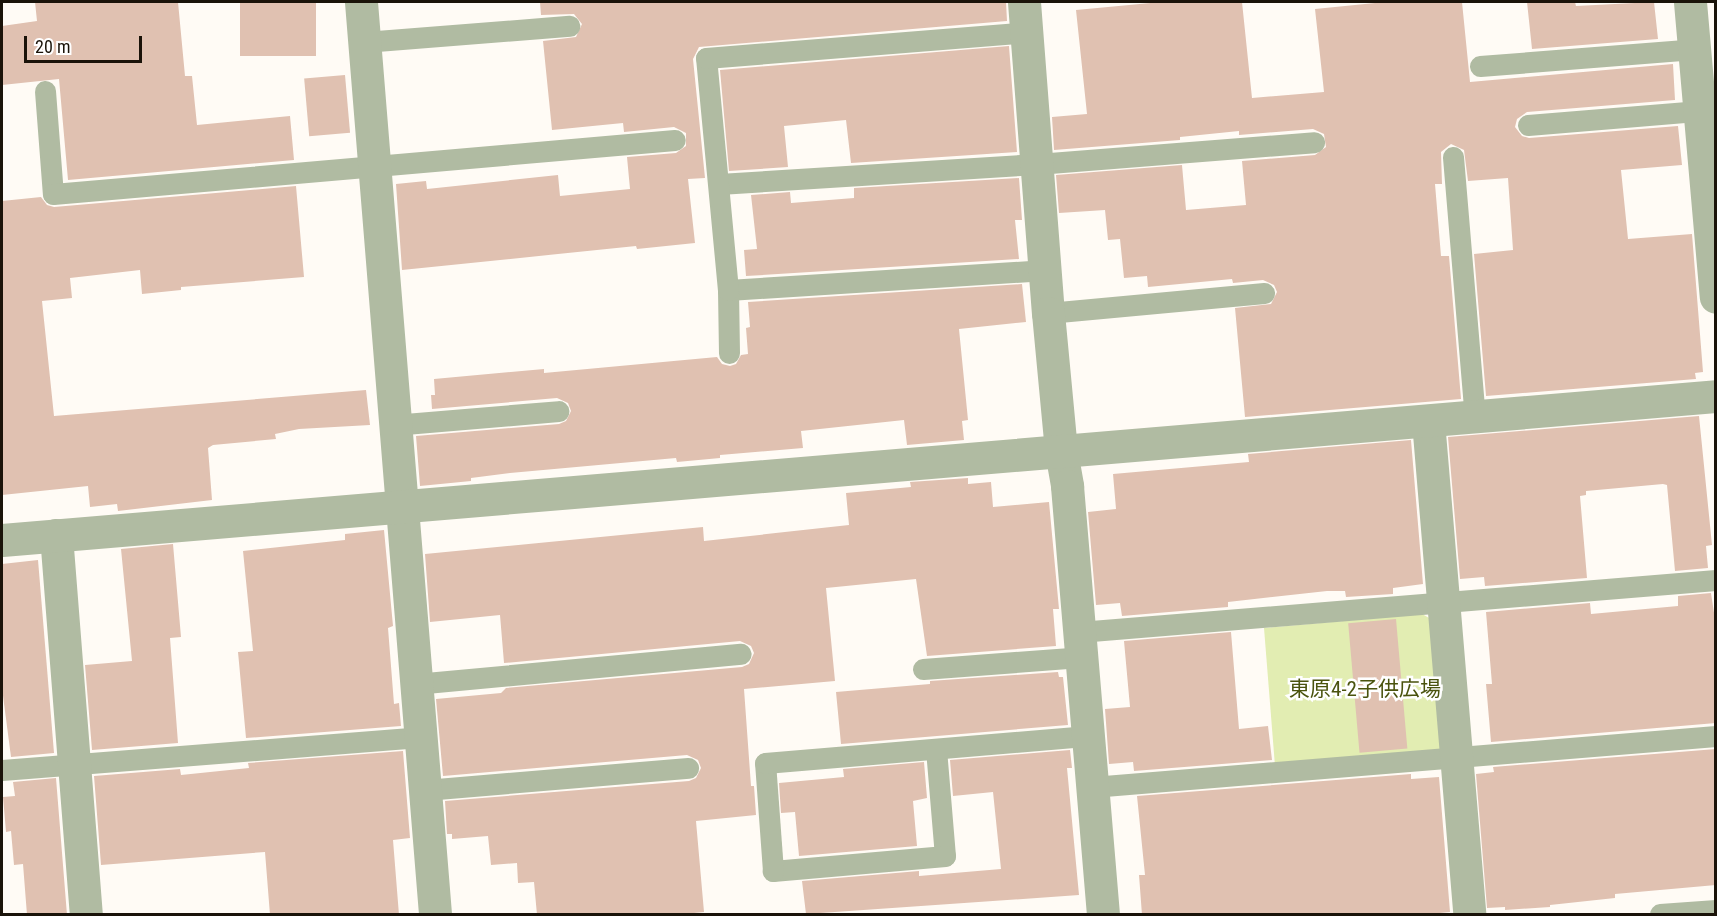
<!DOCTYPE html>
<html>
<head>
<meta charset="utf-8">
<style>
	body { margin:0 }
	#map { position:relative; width:1717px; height:916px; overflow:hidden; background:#fffbf5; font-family:"Roboto Condensed","Noto Sans JP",sans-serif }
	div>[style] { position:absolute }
	.green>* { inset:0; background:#e2edb2 }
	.building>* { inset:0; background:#e0c1b1; transform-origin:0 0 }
	.service>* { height:21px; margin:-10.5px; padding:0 10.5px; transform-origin:10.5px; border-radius:10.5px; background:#b0bba2 }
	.minor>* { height:33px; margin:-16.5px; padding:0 16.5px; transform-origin:16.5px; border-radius:16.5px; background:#b0bba2 }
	span { translate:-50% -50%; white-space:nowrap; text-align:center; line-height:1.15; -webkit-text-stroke:5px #fff; paint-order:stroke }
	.park-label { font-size:21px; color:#4a530e }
	.frame { position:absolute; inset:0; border:3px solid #1a1309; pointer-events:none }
	.scale { position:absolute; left:24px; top:36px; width:118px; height:27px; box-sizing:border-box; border:3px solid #1a1309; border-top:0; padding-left:8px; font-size:18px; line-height:21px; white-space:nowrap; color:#1a1309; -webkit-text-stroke:4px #fff; paint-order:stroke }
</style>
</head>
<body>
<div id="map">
	<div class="green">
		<div style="clip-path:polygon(1422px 614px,1431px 619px,1442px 746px,1436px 753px,1275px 766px,1264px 628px)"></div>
	</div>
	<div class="building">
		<div style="clip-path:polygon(35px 2px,178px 2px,185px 76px,192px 76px,197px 125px,290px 116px,294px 160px,68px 180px,59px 79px,2px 85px,2px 26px,37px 21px)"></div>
		<div style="left:240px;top:2px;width:76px;height:54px"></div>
		<div style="clip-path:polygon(540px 2px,1006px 2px,1007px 21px,699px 47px,693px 59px,705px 178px,688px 179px,695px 243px,637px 249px,636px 246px,402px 270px,396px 184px,426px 181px,427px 189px,558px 175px,560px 196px,630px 189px,627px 157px,676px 153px,686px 146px,686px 133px,674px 127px,624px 132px,623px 123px,552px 130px,543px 41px,576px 37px,582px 24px,574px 14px,541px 15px)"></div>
		<div style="clip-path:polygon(1161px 2px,1242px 2px,1252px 98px,1324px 92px,1315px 9px,1385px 2px,1462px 2px,1470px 82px,1673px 64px,1675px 100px,1527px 112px,1517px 119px,1515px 127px,1522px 136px,1529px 138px,1678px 126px,1682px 165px,1621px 170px,1628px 239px,1692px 234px,1703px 372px,1695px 373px,1696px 379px,1486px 396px,1474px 254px,1513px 250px,1508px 178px,1468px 181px,1464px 150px,1451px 144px,1441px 152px,1442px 184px,1435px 184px,1441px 256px,1449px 256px,1461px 399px,1245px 417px,1235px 308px,1271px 304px,1277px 292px,1274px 285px,1263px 280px,1233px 283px,1232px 279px,1148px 287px,1147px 276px,1124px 278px,1120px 239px,1108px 240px,1105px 210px,1059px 213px,1056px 175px,1182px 165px,1186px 210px,1246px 205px,1242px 161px,1315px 155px,1326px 147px,1324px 134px,1313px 129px,1239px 135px,1239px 131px,1180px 137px,1180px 140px,1054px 150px,1052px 117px,1087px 114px,1076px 10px)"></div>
		<div style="clip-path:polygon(1527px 2px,1575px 2px,1576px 6px,1654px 2px,1658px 39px,1532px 49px)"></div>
		<div style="clip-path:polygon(1009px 46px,1017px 152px,851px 163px,846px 120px,784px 126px,788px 167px,729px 171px,720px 70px)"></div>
		<div style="left:345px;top:75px;width:58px;height:41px;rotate:85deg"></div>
		<div style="clip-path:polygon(1019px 178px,1022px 220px,1015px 220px,1019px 259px,746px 276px,744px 250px,757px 249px,751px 195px,790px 192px,791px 203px,854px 198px,854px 188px)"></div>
		<div style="clip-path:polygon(296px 186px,304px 277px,181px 287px,181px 290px,142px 294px,140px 270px,70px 278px,72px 298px,42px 301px,54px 416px,366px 390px,370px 425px,299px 429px,275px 434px,276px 439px,213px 445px,208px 448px,212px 500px,118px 511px,117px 504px,90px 507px,88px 486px,2px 495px,2px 201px,41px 197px,47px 205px,54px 207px)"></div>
		<div style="clip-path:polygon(1022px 284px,1026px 322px,959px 329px,968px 420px,962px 421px,964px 440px,907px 445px,904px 420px,801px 431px,803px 448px,720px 455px,720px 458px,677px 462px,676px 458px,510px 473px,471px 478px,471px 481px,420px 486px,416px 436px,559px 424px,566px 421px,571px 411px,568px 403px,557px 398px,432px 409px,431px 395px,435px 395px,434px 379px,544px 369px,544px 373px,717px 357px,722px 364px,730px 366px,736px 364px,741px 355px,748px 354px,746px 328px,750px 327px,748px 302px)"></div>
		<div style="clip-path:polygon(1699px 416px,1712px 545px,1706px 546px,1708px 568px,1675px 571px,1667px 485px,1663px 484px,1586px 491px,1586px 495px,1580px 496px,1587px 578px,1485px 586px,1484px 577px,1460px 579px,1448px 437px)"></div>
		<div style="clip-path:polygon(1411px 440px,1423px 584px,1393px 588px,1393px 594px,1346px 597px,1345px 591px,1327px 591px,1228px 602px,1228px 607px,1122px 616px,1120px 603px,1096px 605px,1088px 512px,1116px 509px,1113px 474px,1249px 462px,1248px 454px)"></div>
		<div style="clip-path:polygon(968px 478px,968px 484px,991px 482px,993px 507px,1049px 502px,1059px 609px,1053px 609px,1056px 646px,927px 656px,916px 579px,826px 588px,835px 681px,744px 689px,751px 786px,754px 786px,756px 815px,696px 821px,704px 912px,674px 915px,537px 915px,534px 882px,518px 883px,517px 863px,491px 865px,488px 836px,452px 839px,452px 834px,447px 834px,445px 801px,689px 781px,696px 778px,701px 768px,698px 760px,687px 755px,443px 776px,436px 699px,501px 693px,506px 688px,742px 667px,749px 664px,754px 653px,751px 646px,740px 641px,504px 663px,500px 615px,430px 622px,425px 554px,703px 527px,704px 541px,849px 525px,846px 493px,911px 487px,910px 482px)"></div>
		<div style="clip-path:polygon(384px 530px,393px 626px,388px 628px,394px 704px,399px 703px,401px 726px,246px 738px,238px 652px,253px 651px,243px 551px,345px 540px,345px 534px)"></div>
		<div style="clip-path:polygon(173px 544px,181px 637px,170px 638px,178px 743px,92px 750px,85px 665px,132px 661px,121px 549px)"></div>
		<div style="clip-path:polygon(38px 560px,54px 753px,11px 757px,2px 688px,2px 564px)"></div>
		<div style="clip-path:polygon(1711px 593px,1716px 626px,1716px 723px,1491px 742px,1486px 684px,1492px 684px,1486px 612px,1590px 603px,1591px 614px,1678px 606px,1678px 596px)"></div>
		<div style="left:1396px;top:619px;width:130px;height:48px;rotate:85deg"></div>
		<div style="clip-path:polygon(1231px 632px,1239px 729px,1268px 726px,1272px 760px,1134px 771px,1133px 762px,1109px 764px,1105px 709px,1130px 707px,1124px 641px)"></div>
		<div style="clip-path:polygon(1058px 672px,1059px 677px,1063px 677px,1068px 725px,841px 744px,836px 692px,930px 684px,930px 681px)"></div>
		<div style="clip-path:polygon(1716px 749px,1716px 885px,1615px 894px,1615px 898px,1550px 905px,1550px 907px,1505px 910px,1505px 907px,1487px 908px,1476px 774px,1494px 772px,1493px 767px)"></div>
		<div style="clip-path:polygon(1070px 750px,1072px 768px,1067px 768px,1079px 895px,806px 914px,802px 881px,919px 871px,919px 876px,1001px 869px,993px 792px,953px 796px,950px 760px)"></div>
		<div style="clip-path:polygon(403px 751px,410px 838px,393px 840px,399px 915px,270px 915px,265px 852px,101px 865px,94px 776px,180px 769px,181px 775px,249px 768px,248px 763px)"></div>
		<div style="clip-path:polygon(924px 762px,927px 798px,913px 801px,917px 846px,799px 856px,795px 812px,781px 813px,779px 783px,844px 777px,843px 769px)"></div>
		<div style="clip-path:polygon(1411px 774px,1411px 779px,1439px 777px,1450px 912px,1420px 915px,1142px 915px,1139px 875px,1145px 875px,1137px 796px)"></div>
		<div style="clip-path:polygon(56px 778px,67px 915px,27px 915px,23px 864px,14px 865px,11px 831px,6px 832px,3px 797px,15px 796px,13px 782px)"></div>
	</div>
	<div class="service">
		<div style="left:364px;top:42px;width:206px;rotate:-4.5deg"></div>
		<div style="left:1480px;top:66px;width:215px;rotate:-4.5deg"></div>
		<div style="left:45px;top:91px;width:103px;rotate:85.6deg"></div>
		<div style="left:53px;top:194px;width:624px;rotate:-4.96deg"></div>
		<div style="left:1528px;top:125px;width:172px;rotate:-4.7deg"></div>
		<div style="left:1453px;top:157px;width:261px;rotate:85.2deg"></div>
		<div style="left:719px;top:184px;width:319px;rotate:-3.6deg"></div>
		<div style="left:1037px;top:164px;width:278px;rotate:-4.5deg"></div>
		<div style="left:728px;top:290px;width:318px;rotate:-3.6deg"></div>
		<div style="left:1048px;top:313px;width:217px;rotate:-5.3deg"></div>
		<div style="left:729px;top:353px;width:63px;rotate:-90.9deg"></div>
		<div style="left:728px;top:290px;width:233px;rotate:-95.4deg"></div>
		<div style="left:706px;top:58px;width:322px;rotate:-4.6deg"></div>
		<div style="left:393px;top:425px;width:166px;rotate:-4.8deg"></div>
		<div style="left:1079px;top:632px;width:639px;rotate:-4.67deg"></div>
		<div style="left:923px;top:669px;width:158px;rotate:-4.3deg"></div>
		<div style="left:415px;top:684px;width:327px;rotate:-5.3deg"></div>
		<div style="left:936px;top:749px;width:107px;rotate:85.2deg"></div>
		<div style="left:945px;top:856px;width:173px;rotate:175deg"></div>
		<div style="left:773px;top:871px;width:108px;rotate:-94.2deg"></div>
		<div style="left:765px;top:763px;width:324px;rotate:-4.8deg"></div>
		<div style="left:2px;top:770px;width:419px;rotate:-4.5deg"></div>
		<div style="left:1092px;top:787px;width:626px;rotate:-4.67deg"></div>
		<div style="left:425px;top:790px;width:264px;rotate:-4.8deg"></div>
		<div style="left:1660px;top:914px;width:56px;rotate:-4.1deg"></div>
	</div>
	<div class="minor">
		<div style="left:361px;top:2px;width:915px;rotate:85.36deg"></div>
		<div style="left:1024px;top:2px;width:312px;rotate:85.6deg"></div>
		<div style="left:1048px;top:313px;width:139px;rotate:84.6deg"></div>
		<div style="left:1061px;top:451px;width:36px;rotate:80deg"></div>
		<div style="left:1067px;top:486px;width:430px;rotate:85.2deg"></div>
		<div style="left:1690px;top:2px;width:296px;rotate:85deg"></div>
		<div style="left:1428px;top:421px;width:495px;rotate:85.2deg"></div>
		<div style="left:56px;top:535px;width:380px;rotate:85.5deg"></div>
		<div style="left:2px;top:540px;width:1720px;rotate:-4.8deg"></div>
	</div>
	<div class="park-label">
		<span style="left:1365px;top:689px">東原4-2子供広場</span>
	</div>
	<div class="frame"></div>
	<div class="scale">20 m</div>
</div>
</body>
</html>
